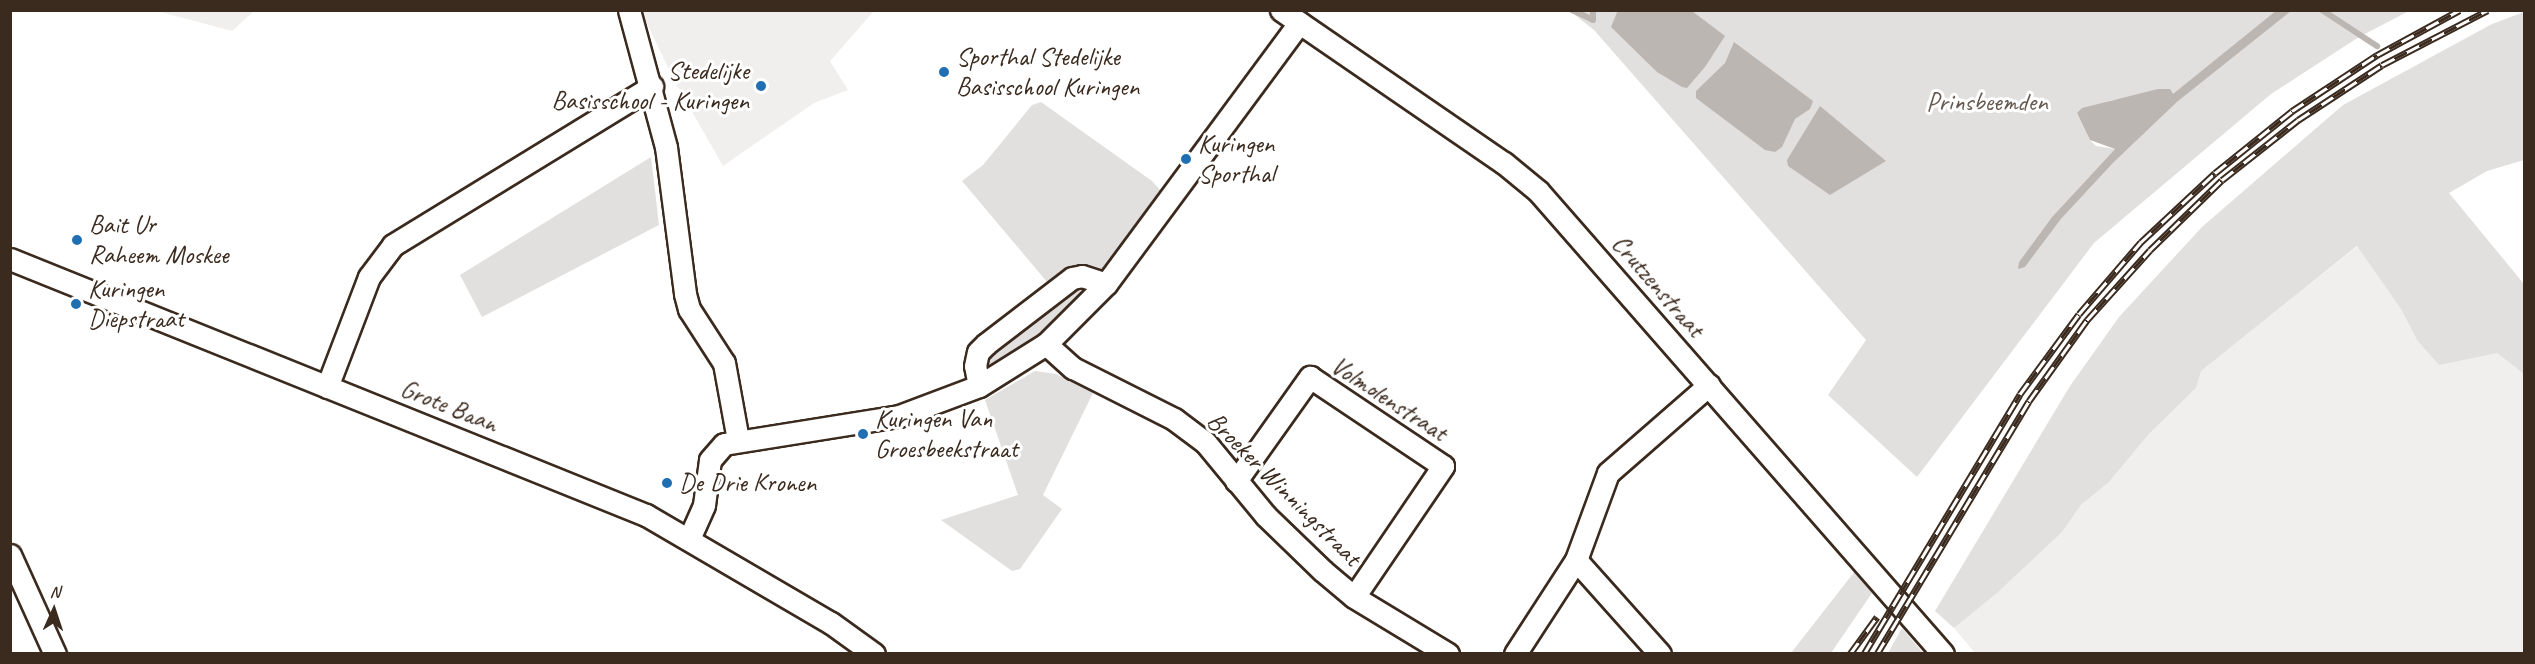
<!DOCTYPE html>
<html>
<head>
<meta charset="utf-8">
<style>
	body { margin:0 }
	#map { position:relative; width:2535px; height:664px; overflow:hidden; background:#fff; font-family:Caveat,sans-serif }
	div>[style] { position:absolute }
	.built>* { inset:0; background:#f1efee }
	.green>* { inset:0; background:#e2e0de }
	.water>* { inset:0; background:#bcb6b3 }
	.stream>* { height:6px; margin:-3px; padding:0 3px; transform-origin:3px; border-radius:3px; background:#bcb6b3 }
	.roads { filter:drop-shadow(2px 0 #3b2a1e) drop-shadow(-2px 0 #3b2a1e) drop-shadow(0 2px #3b2a1e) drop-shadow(0 -2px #3b2a1e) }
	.minor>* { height:21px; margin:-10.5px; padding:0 10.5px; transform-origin:10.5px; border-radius:10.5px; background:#fff }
	.rail>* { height:7px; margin-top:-3.5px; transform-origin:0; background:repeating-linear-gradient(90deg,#fff 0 14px,#3b2a1e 0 28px); box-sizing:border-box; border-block:2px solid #3b2a1e }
	.dots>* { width:16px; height:16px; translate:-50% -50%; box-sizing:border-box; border:3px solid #fff; border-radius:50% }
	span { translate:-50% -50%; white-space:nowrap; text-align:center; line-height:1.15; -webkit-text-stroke:6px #fff; paint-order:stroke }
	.poi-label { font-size:26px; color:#3b2a1e }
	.left { translate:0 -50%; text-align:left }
	.right { translate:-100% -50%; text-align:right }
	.park-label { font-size:26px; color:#65584e }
	.street-label { font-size:26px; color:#3b2a1e }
	.frame { position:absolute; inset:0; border:12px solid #3b2a1e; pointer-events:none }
	.north { position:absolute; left:24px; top:580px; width:60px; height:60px; -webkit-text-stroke:4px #fff; paint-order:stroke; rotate:3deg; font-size:16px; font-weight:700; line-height:24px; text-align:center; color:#3b2a1e }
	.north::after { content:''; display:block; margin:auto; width:21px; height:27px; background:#3b2a1e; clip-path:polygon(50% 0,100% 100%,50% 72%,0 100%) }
</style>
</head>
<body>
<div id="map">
	<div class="built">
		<div style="clip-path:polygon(157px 11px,254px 10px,254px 11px,232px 31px)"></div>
		<div style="clip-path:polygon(641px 11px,874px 11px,830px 61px,848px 90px,814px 103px,723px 166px,675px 82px)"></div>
		<div style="clip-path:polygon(2358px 246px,2401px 309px,2417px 340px,2497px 353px,2524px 374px,2524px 653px,1976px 654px,1954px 628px,2062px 532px,2081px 505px,2109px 482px,2149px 434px,2196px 388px,2200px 371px)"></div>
	</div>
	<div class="green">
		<div style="clip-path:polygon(1570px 11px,2277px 11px,2173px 95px,2112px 100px,2077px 113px,2090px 140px,2096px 146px,2115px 149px,2052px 217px,2019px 262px,2025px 267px,2061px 219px,2113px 163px,2177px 102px,2291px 11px,2409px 11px,2359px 37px,2271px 94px,2094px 243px,1917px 477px,1828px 395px,1866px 340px,1594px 30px)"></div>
		<div style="clip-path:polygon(2524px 12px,2524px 160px,2487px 171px,2449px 193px,2524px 284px,2524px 374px,2497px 353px,2439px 365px,2417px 340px,2401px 309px,2357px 246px,2201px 371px,2196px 388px,2149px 434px,2109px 482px,2081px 505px,2062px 532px,1998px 592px,1954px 628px,1935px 611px,2070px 386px,2119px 317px,2202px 227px,2343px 105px,2492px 24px)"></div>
		<div style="clip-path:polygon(1041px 102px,1152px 181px,1163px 193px,1107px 270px,1053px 289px,962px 181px,983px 165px,1032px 105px)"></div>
		<div style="clip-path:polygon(651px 157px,659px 225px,482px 317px,460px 275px)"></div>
		<div style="clip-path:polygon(1073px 283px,1090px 286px,1047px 330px,985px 371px,982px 357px)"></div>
		<div style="clip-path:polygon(1035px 371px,1056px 374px,1093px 393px,1043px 495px,1062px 509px,1020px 569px,1012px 571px,941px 520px,1018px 495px,985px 400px)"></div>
		<div style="clip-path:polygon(1855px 571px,1872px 593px,1831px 653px,1791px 653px)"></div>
		<div style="clip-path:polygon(1902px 628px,1923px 653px,1888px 653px)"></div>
	</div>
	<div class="water">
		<div style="clip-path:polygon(1618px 10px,1692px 11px,1725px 36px,1705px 67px,1687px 88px,1682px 87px,1657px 72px,1611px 27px)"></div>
		<div style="clip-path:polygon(2277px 10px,2291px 11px,2177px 102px,2113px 163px,2061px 219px,2025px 267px,2018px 269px,2019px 262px,2052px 217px,2115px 149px,2090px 140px,2077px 113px,2082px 108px,2158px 89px,2170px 89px,2173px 94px)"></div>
		<div style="clip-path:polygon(1734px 42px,1813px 101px,1810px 109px,1795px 119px,1782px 147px,1775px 152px,1765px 150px,1696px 98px,1696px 91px,1725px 63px)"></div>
		<div style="clip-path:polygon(1820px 106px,1886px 161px,1830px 195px,1788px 166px,1787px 160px)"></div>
	</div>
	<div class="stream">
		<div style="left:1572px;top:10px;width:23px;rotate:25deg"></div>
		<div style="left:1593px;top:20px;width:10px;rotate:-90deg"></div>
		<div style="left:2322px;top:10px;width:66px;rotate:33.2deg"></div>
	</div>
	<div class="roads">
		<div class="minor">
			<div style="left:629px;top:10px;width:142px;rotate:74.9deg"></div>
			<div style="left:666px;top:147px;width:148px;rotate:82.6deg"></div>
			<div style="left:685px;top:294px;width:16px;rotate:75deg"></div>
			<div style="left:689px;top:309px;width:64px;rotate:57.1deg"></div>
			<div style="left:724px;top:363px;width:78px;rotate:79.7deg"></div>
			<div style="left:1281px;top:10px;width:270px;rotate:34.5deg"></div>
			<div style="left:1504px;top:163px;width:44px;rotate:39.5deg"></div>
			<div style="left:1538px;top:191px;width:615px;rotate:48.82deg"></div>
			<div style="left:10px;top:259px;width:686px;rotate:21.93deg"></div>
			<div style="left:646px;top:515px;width:214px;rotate:30.3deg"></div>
			<div style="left:831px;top:623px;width:53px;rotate:35.8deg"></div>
			<div style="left:1046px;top:344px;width:36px;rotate:42deg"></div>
			<div style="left:1073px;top:368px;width:113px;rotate:26.8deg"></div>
			<div style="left:1174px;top:419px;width:39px;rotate:37deg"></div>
			<div style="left:1205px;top:442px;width:96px;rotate:50.5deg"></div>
			<div style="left:1266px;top:516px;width:79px;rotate:44deg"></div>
			<div style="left:1323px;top:571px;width:40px;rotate:40deg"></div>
			<div style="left:1354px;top:597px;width:110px;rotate:31.2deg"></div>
			<div style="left:979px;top:386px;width:20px;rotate:-101deg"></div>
			<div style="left:975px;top:366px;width:14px;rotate:-78deg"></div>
			<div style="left:978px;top:352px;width:11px;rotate:-45deg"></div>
			<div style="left:986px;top:344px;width:108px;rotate:-37.5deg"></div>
			<div style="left:1072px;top:278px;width:10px;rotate:-11deg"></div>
			<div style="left:1082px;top:276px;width:25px;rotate:18deg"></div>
			<div style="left:327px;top:387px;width:118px;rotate:-69.1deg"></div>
			<div style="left:369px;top:277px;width:40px;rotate:-53deg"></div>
			<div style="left:393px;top:245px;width:304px;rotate:-31.5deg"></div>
			<div style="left:1236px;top:481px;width:128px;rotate:-54.6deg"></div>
			<div style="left:1310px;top:377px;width:160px;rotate:33.8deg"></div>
			<div style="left:1443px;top:466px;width:158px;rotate:124.2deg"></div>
			<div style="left:689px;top:539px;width:37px;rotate:-66deg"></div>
			<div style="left:704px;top:505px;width:45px;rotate:-82.4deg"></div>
			<div style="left:710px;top:460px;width:21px;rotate:-49deg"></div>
			<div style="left:724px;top:444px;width:177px;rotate:-9.1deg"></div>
			<div style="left:899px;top:416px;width:85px;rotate:-20.6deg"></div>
			<div style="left:979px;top:386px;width:79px;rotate:-32.1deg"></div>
			<div style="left:1046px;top:344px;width:85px;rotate:-45deg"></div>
			<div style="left:1106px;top:284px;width:325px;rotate:-53.5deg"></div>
			<div style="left:10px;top:555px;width:109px;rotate:65.6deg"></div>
			<div style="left:1576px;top:560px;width:126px;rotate:48.2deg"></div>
			<div style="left:1515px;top:654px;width:112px;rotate:-57deg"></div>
			<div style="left:1576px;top:560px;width:93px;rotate:-69.8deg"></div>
			<div style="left:1608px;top:473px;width:134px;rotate:-41.1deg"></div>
		</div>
	</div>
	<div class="rail">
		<div style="left:1850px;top:654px;width:46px;rotate:-53.9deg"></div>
		<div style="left:1864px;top:654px;width:303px;rotate:-59deg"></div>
		<div style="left:2020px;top:394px;width:99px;rotate:-53.6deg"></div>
		<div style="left:2079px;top:314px;width:95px;rotate:-49.3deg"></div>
		<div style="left:2141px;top:242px;width:101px;rotate:-43deg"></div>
		<div style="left:2215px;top:173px;width:99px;rotate:-38.8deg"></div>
		<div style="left:2292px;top:111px;width:102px;rotate:-33.4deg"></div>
		<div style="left:2377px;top:55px;width:94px;rotate:-28.5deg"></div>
		<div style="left:1877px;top:654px;width:295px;rotate:-59deg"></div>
		<div style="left:2029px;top:401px;width:100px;rotate:-54.4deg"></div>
		<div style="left:2087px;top:320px;width:94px;rotate:-48deg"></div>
		<div style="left:2150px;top:250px;width:100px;rotate:-44.2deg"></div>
		<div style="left:2222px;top:180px;width:97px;rotate:-38.3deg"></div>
		<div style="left:2298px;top:120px;width:100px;rotate:-33.2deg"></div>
		<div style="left:2382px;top:65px;width:119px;rotate:-27.4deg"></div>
	</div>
	<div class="dots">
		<div style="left:944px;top:72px;background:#1f6fb2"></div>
		<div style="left:761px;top:86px;background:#1f6fb2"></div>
		<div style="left:1186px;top:159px;background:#1f6fb2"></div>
		<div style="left:77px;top:240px;background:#1f6fb2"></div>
		<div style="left:76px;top:304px;background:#1f6fb2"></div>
		<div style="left:863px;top:434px;background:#1f6fb2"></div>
		<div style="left:667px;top:483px;background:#1f6fb2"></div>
	</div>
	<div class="poi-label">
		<span class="left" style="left:956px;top:72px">Sporthal Stedelijke<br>Basisschool Kuringen</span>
		<span class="right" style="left:749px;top:86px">Stedelijke<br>Basisschool - Kuringen</span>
		<span class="left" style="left:1198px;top:159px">Kuringen<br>Sporthal</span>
		<span class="left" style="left:89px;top:240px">Bait Ur<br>Raheem Moskee</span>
		<span class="left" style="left:88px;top:304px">Kuringen<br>Diepstraat</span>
		<span class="left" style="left:875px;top:434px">Kuringen Van<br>Groesbeekstraat</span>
		<span class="left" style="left:679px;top:483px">De Drie Kronen</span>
	</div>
	<div class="park-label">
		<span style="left:1987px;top:102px">Prinsbeemden</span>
	</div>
	<div class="street-label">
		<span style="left:1658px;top:286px;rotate:49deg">Crutzenstraat</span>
		<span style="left:1389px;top:399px;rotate:33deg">Volmolenstraat</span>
		<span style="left:449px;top:406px;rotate:22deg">Grote Baan</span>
		<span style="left:1284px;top:489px;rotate:45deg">Broeker Winningstraat</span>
	</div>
	<div class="frame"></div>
	<div class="north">N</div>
</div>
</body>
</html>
